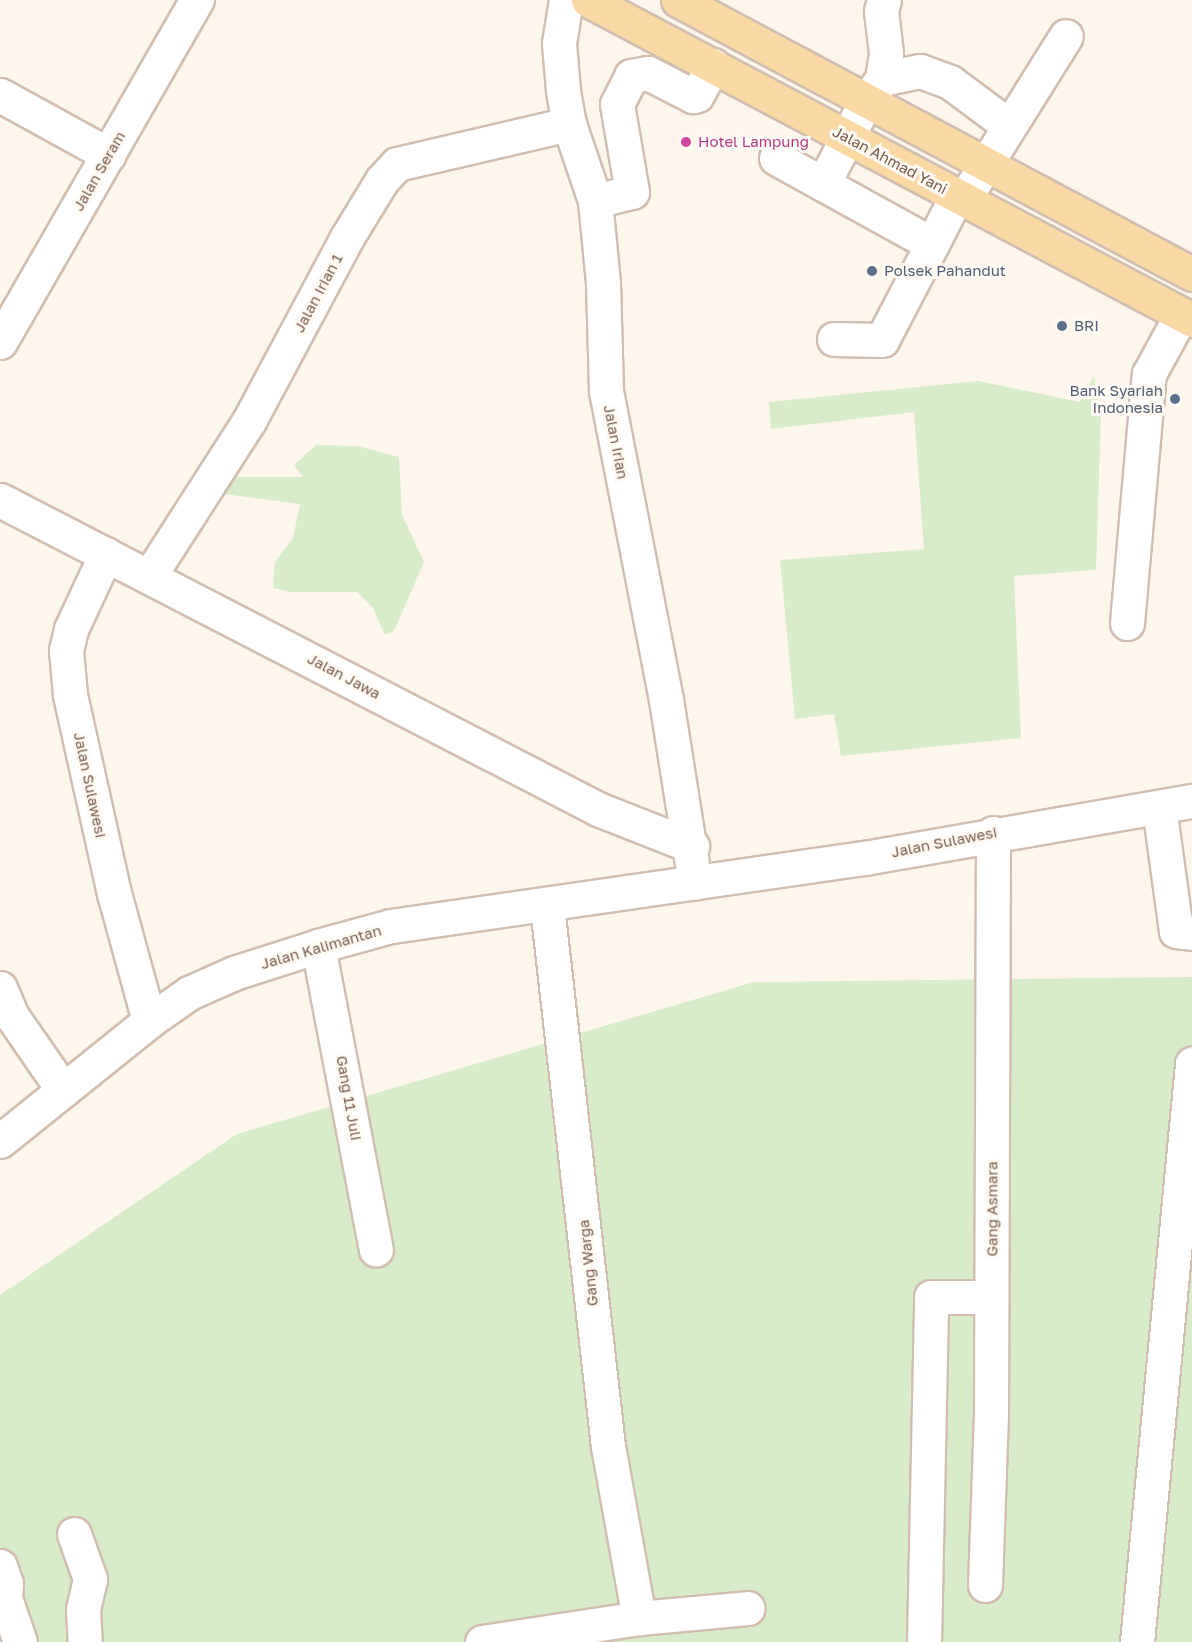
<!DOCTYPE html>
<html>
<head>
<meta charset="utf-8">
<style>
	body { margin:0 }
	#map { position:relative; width:1192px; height:1642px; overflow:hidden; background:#fdf6ec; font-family:"Golos Text",sans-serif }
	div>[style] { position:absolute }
	.green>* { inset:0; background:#d8ecc9 }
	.roads { filter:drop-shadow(2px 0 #d1beb0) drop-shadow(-2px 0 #d1beb0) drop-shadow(0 2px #d1beb0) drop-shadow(0 -2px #d1beb0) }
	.minor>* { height:33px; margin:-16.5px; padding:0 16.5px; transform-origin:16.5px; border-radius:16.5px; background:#fff }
	.major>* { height:33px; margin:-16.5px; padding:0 16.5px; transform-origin:16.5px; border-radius:16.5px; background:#fbd9a5 }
	.dots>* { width:16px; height:16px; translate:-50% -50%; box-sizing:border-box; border:3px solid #fffaf3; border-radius:50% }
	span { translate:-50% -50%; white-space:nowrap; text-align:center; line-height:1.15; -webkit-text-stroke:6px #fffaf3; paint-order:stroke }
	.hotel-label { font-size:15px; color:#b23c85 }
	.left { translate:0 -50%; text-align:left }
	.street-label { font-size:15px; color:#7a5c4d }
	.service-label { font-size:15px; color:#4e5e75 }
	.right { translate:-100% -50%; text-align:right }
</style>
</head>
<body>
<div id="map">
	<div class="green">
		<div style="clip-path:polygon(1094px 376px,1101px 415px,1096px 570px,1014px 576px,1021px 738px,841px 756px,834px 714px,795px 719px,780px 560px,924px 549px,914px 412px,771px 429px,769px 402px,978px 381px,1080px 402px)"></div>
		<div style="clip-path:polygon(316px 445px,357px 446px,399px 457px,402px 515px,424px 562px,394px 631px,385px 635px,373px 608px,357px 592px,291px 592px,273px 588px,275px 562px,293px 538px,300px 504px,217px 493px,228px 477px,303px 477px,294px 465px)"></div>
		<div style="clip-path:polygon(1192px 977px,1192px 1642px,0 1642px,0 1295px,237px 1134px,754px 982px)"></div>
	</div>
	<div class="roads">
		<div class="minor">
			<div style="left:566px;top:0;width:44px;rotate:99.2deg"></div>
			<div style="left:559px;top:43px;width:48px;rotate:85.2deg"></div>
			<div style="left:563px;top:91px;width:34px;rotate:80deg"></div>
			<div style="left:569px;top:124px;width:81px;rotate:71.3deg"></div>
			<div style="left:595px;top:201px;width:82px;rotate:84.4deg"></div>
			<div style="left:603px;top:283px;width:108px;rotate:88.4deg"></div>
			<div style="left:606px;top:391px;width:315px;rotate:79deg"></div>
			<div style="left:666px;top:700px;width:185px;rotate:81deg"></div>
			<div style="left:882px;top:79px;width:39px;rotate:-12deg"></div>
			<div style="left:920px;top:71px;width:32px;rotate:20deg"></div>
			<div style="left:950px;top:82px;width:72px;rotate:36.6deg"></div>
			<div style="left:0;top:95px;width:124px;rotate:28.8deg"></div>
			<div style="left:776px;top:158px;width:178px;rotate:28.9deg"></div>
			<div style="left:932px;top:244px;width:108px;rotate:117.5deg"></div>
			<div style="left:882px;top:340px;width:48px;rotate:-178.8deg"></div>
			<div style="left:823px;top:184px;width:93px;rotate:-62.6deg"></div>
			<div style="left:866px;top:101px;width:27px;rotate:-54deg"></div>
			<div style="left:882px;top:79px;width:26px;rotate:-81deg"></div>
			<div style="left:886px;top:53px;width:42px;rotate:-96.8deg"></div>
			<div style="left:881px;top:11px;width:11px;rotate:-75deg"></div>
			<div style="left:964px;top:199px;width:192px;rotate:-58deg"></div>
			<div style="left:595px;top:201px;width:38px;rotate:-14deg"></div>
			<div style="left:632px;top:192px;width:89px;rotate:-99.7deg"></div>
			<div style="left:617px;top:104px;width:31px;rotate:-63deg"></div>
			<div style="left:631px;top:76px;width:17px;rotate:-10deg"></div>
			<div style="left:648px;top:73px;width:51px;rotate:27.1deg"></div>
			<div style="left:693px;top:96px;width:4px;rotate:-14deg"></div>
			<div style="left:697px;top:95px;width:34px;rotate:-62deg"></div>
			<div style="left:932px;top:244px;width:55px;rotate:-63deg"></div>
			<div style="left:0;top:342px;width:395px;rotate:-60.1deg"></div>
			<div style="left:0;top:500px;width:675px;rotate:27.32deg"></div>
			<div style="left:600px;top:810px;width:99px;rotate:21.4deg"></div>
			<div style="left:106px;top:554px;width:83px;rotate:115deg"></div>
			<div style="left:71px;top:629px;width:22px;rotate:103deg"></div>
			<div style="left:66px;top:650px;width:45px;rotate:84.9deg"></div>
			<div style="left:70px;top:695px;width:203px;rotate:77.5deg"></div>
			<div style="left:114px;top:893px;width:133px;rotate:74.7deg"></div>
			<div style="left:150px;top:575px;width:183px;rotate:-57.3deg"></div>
			<div style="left:249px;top:421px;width:206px;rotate:-61.9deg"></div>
			<div style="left:346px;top:239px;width:69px;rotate:-58.6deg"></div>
			<div style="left:382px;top:180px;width:22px;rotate:-47deg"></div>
			<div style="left:397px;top:164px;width:177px;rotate:-13.1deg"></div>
			<div style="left:1127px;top:623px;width:250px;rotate:-85deg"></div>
			<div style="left:1149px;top:374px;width:67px;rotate:-61.5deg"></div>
			<div style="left:1159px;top:807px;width:125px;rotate:82.2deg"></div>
			<div style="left:1176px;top:931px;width:16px;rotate:7deg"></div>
			<div style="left:547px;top:906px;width:543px;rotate:83.56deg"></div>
			<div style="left:608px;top:1446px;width:175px;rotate:79.8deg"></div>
			<div style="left:318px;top:946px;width:309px;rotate:79.2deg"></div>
			<div style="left:0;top:988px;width:30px;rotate:67deg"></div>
			<div style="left:12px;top:1016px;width:90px;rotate:55.4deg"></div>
			<div style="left:0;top:1141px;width:191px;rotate:-38.8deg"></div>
			<div style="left:149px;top:1021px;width:49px;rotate:-35deg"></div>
			<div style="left:189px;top:993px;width:49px;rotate:-24deg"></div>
			<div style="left:234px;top:973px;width:88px;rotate:-17.8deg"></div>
			<div style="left:318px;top:946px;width:76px;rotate:-15.3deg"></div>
			<div style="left:391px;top:926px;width:479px;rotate:-8.2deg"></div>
			<div style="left:865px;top:858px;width:332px;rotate:-9.9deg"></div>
			<div style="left:74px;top:1534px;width:48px;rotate:70.4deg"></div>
			<div style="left:90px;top:1579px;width:31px;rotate:103deg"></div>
			<div style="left:83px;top:1609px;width:33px;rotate:87deg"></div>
			<div style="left:0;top:1566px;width:18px;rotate:71deg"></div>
			<div style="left:6px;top:1583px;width:15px;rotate:94deg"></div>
			<div style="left:5px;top:1598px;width:46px;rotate:71.2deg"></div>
			<div style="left:985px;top:1585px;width:173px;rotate:-88deg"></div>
			<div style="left:991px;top:1412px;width:579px;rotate:-89.8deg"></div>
			<div style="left:482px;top:1642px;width:159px;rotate:-8.7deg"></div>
			<div style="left:639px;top:1618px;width:109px;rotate:-5.2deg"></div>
			<div style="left:924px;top:1642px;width:345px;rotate:-88.8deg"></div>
			<div style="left:931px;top:1297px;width:60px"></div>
			<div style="left:1137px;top:1642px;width:581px;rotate:-84.56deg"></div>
		</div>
		<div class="major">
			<div style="left:588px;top:0;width:684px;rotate:27.91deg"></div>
			<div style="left:678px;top:0;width:582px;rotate:28.06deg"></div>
		</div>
	</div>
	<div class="dots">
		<div style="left:686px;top:142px;background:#d1479c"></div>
		<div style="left:872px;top:271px;background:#5c6f8a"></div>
		<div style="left:1062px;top:326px;background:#5c6f8a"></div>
		<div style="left:1175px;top:399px;background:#5c6f8a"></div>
	</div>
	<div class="hotel-label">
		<span class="left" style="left:698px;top:142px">Hotel Lampung</span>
	</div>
	<div class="street-label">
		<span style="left:890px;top:160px;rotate:28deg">Jalan Ahmad Yani</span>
		<span style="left:99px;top:171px;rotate:-60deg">Jalan Seram</span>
		<span style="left:318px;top:293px;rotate:-62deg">Jalan Irian 1</span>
		<span style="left:616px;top:442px;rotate:79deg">Jalan Irian</span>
		<span style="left:344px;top:676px;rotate:28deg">Jalan Jawa</span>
		<span style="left:90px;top:785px;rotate:78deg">Jalan Sulawesi</span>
		<span style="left:944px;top:842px;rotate:-11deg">Jalan Sulawesi</span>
		<span style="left:321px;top:947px;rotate:-16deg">Jalan Kalimantan</span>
		<span style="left:349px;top:1098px;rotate:80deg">Gang 11 Juli</span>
		<span style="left:992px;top:1209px;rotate:-90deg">Gang Asmara</span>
		<span style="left:588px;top:1263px;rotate:-96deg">Gang Warga</span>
	</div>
	<div class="service-label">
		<span class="left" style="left:884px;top:271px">Polsek Pahandut</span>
		<span class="left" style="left:1074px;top:326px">BRI</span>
		<span class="right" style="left:1163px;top:399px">Bank Syariah<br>Indonesia</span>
	</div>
</div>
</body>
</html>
